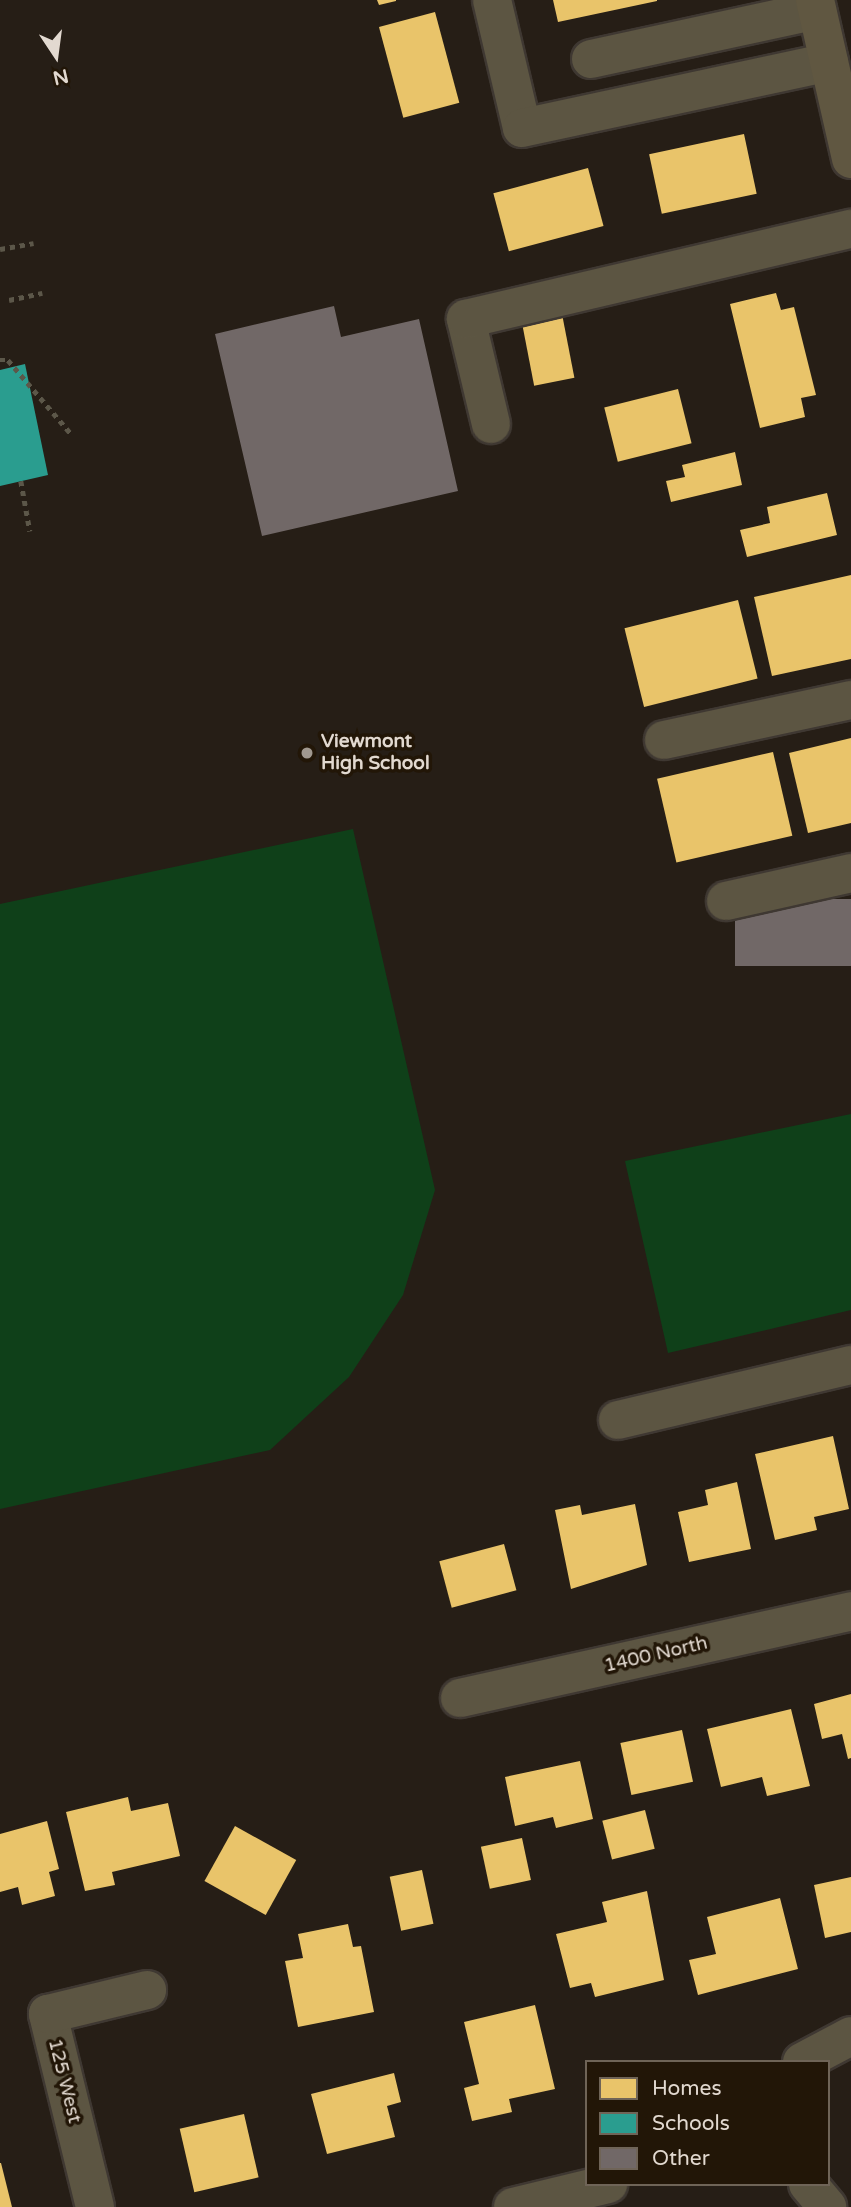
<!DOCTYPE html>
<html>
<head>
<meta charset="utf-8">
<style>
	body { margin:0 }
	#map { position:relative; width:851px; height:2207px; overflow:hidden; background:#261e16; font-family:"Varela Round",sans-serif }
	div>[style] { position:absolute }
	.green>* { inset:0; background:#0f4019 }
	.homes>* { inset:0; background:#e9c46a; transform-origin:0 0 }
	.schools>* { inset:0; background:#2a9d8f }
	.building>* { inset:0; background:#716867; transform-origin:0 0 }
	.path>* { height:4.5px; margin-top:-2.25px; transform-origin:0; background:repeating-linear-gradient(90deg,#5c5749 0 5px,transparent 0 10px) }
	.roads { filter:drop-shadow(2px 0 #3f3832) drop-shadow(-2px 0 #3f3832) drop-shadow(0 2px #3f3832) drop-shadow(0 -2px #3f3832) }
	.minor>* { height:38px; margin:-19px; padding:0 19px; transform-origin:19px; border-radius:19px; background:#5c5542 }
	.major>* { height:38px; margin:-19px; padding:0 19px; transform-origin:19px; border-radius:19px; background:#605741 }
	.dots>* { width:19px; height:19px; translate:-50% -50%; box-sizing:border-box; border:4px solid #221607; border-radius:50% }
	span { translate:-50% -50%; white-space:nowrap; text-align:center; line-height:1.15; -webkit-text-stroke:7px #221607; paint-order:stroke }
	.poi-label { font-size:19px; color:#e2d9d0; font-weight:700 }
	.left { translate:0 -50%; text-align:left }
	.street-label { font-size:19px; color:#e2d9d0 }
	.legend { position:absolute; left:585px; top:2060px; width:245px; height:126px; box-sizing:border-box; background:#221607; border:2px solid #6f6457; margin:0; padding:9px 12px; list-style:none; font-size:21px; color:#e2d9d0 }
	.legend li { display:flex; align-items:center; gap:14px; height:35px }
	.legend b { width:35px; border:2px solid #6f6457 }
	.north { position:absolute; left:21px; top:21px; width:70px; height:70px; -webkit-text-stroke:5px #221607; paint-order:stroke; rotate:167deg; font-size:19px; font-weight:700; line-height:28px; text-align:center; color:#e2d9d0 }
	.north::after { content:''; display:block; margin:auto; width:24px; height:32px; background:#e2d9d0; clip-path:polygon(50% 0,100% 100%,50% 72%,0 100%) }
</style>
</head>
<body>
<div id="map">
	<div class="green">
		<div style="clip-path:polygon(353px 829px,435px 1190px,403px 1295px,349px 1377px,270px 1450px,0 1509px,0 904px)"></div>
		<div style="clip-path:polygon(851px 1114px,851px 1310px,668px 1353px,625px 1161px)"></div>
	</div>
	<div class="homes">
		<div style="clip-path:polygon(377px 0,396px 0,396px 1px,379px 5px)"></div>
		<div style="clip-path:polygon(553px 0,657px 0,657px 1px,558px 22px)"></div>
		<div style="left:435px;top:12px;width:94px;height:58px;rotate:75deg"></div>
		<div style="left:744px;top:134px;width:61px;height:97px;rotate:78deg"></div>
		<div style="left:588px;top:168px;width:60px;height:98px;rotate:75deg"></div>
		<div style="clip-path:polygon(776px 293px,781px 310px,794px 307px,816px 395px,801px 398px,805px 417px,760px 428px,730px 304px)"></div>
		<div style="left:562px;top:314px;width:65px;height:41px;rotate:79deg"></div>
		<div style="left:678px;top:389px;width:56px;height:76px;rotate:76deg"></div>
		<div style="clip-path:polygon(735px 452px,742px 485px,671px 502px,666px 481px,685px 477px,682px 465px)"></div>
		<div style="clip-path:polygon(827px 493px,837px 535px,747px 557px,740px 530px,770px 523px,767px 507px)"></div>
		<div style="clip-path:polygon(851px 575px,851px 659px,772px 676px,754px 597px)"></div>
		<div style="left:738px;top:600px;width:81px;height:117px;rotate:76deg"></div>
		<div style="clip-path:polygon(851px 738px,851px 823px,808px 833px,789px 753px)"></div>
		<div style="left:773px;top:752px;width:86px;height:119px;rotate:77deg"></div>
		<div style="clip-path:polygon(833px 1436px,849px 1509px,814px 1517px,817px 1530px,775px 1540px,755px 1454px)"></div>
		<div style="clip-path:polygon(737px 1482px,751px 1549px,689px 1562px,678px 1512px,708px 1505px,705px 1490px)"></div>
		<div style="clip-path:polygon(635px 1504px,647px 1565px,571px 1589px,555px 1510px,580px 1505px,582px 1515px)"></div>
		<div style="left:504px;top:1544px;width:48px;height:67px;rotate:75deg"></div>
		<div style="clip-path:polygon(851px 1694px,851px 1758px,848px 1759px,842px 1734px,822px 1739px,814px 1704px)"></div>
		<div style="clip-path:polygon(791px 1709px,810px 1786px,767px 1796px,762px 1777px,721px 1787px,707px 1729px)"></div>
		<div style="left:682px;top:1730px;width:53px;height:63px;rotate:78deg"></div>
		<div style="clip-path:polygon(580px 1761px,593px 1819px,556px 1828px,553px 1817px,515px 1826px,505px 1777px)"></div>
		<div style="clip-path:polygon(128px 1797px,131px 1811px,168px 1803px,180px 1856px,112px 1872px,115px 1885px,85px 1891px,66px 1812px)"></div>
		<div style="left:645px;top:1810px;width:40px;height:44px;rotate:76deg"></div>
		<div style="clip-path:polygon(47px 1821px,59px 1869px,49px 1872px,55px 1896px,22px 1905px,18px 1887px,0 1892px,0 1834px)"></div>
		<div style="left:235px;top:1826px;width:70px;height:63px;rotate:29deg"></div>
		<div style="left:522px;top:1838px;width:43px;height:42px;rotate:78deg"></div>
		<div style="left:422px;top:1870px;width:55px;height:33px;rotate:78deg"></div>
		<div style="clip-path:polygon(851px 1877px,851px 1932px,825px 1938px,814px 1885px)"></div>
		<div style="clip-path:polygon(647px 1891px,664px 1980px,595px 1997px,591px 1983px,570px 1988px,556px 1934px,607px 1922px,602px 1902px)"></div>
		<div style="clip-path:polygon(780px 1898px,798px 1969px,698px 1995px,689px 1960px,716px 1954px,707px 1917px)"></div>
		<div style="clip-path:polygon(348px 1924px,353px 1947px,361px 1946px,374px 2012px,298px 2027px,285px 1961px,303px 1958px,298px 1934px)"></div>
		<div style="clip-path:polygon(535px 2005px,555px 2089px,509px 2099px,512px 2112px,472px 2121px,464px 2088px,479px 2084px,464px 2022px)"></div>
		<div style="clip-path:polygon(394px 2073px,401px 2102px,387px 2106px,395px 2137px,327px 2154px,311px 2094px)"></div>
		<div style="left:244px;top:2114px;width:65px;height:66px;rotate:77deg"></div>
		<div style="clip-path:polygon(0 2163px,1px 2163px,12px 2207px,0 2207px)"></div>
	</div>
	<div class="schools">
		<div style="clip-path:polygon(25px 364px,48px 475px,0 486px,0 370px)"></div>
	</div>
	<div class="building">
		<div style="clip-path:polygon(334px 306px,341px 337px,419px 319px,458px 491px,262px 536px,215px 334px)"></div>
		<div style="left:851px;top:899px;width:67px;height:116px;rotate:90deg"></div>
	</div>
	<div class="path">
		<div style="left:0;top:249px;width:34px;rotate:-10deg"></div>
		<div style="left:9px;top:300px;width:34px;rotate:-12deg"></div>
		<div style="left:0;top:360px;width:8px"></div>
		<div style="left:8px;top:360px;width:99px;rotate:49.5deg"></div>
		<div style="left:21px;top:481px;width:51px;rotate:79.8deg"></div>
	</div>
	<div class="roads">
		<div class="minor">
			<div style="left:492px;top:0;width:131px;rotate:76.8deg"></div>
			<div style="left:522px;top:128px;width:314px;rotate:-12.1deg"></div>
			<div style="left:591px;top:59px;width:231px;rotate:-12.2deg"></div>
			<div style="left:491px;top:424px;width:108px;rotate:-103.4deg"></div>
			<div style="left:466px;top:319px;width:395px;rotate:-13.2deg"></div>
			<div style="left:664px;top:740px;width:191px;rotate:-12.1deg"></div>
			<div style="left:726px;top:901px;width:128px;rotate:-12.6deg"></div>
			<div style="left:618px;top:1420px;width:239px;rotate:-13.3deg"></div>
			<div style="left:460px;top:1698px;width:401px;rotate:-12.5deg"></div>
			<div style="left:802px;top:2062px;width:55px;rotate:-28deg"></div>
			<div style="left:808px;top:2184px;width:30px;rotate:50deg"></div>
			<div style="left:95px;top:2207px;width:199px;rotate:-103.7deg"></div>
			<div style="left:48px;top:2014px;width:102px;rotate:-13.6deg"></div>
			<div style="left:513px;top:2207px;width:98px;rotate:-13.6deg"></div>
		</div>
		<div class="major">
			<div style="left:815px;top:0;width:163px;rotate:77.2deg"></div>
		</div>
	</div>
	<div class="dots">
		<div style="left:307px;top:753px;background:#a0988f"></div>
	</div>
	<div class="poi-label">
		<span class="left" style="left:321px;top:753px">Viewmont<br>High School</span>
	</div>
	<div class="street-label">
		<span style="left:656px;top:1655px;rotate:-13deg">1400 North</span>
		<span style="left:64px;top:2081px;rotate:76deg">125 West</span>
	</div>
	<ul class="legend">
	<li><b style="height:19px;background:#e9c46a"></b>Homes</li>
	<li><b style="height:19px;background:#2a9d8f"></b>Schools</li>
	<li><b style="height:19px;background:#716867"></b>Other</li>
	</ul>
	<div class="north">N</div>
</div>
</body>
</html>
